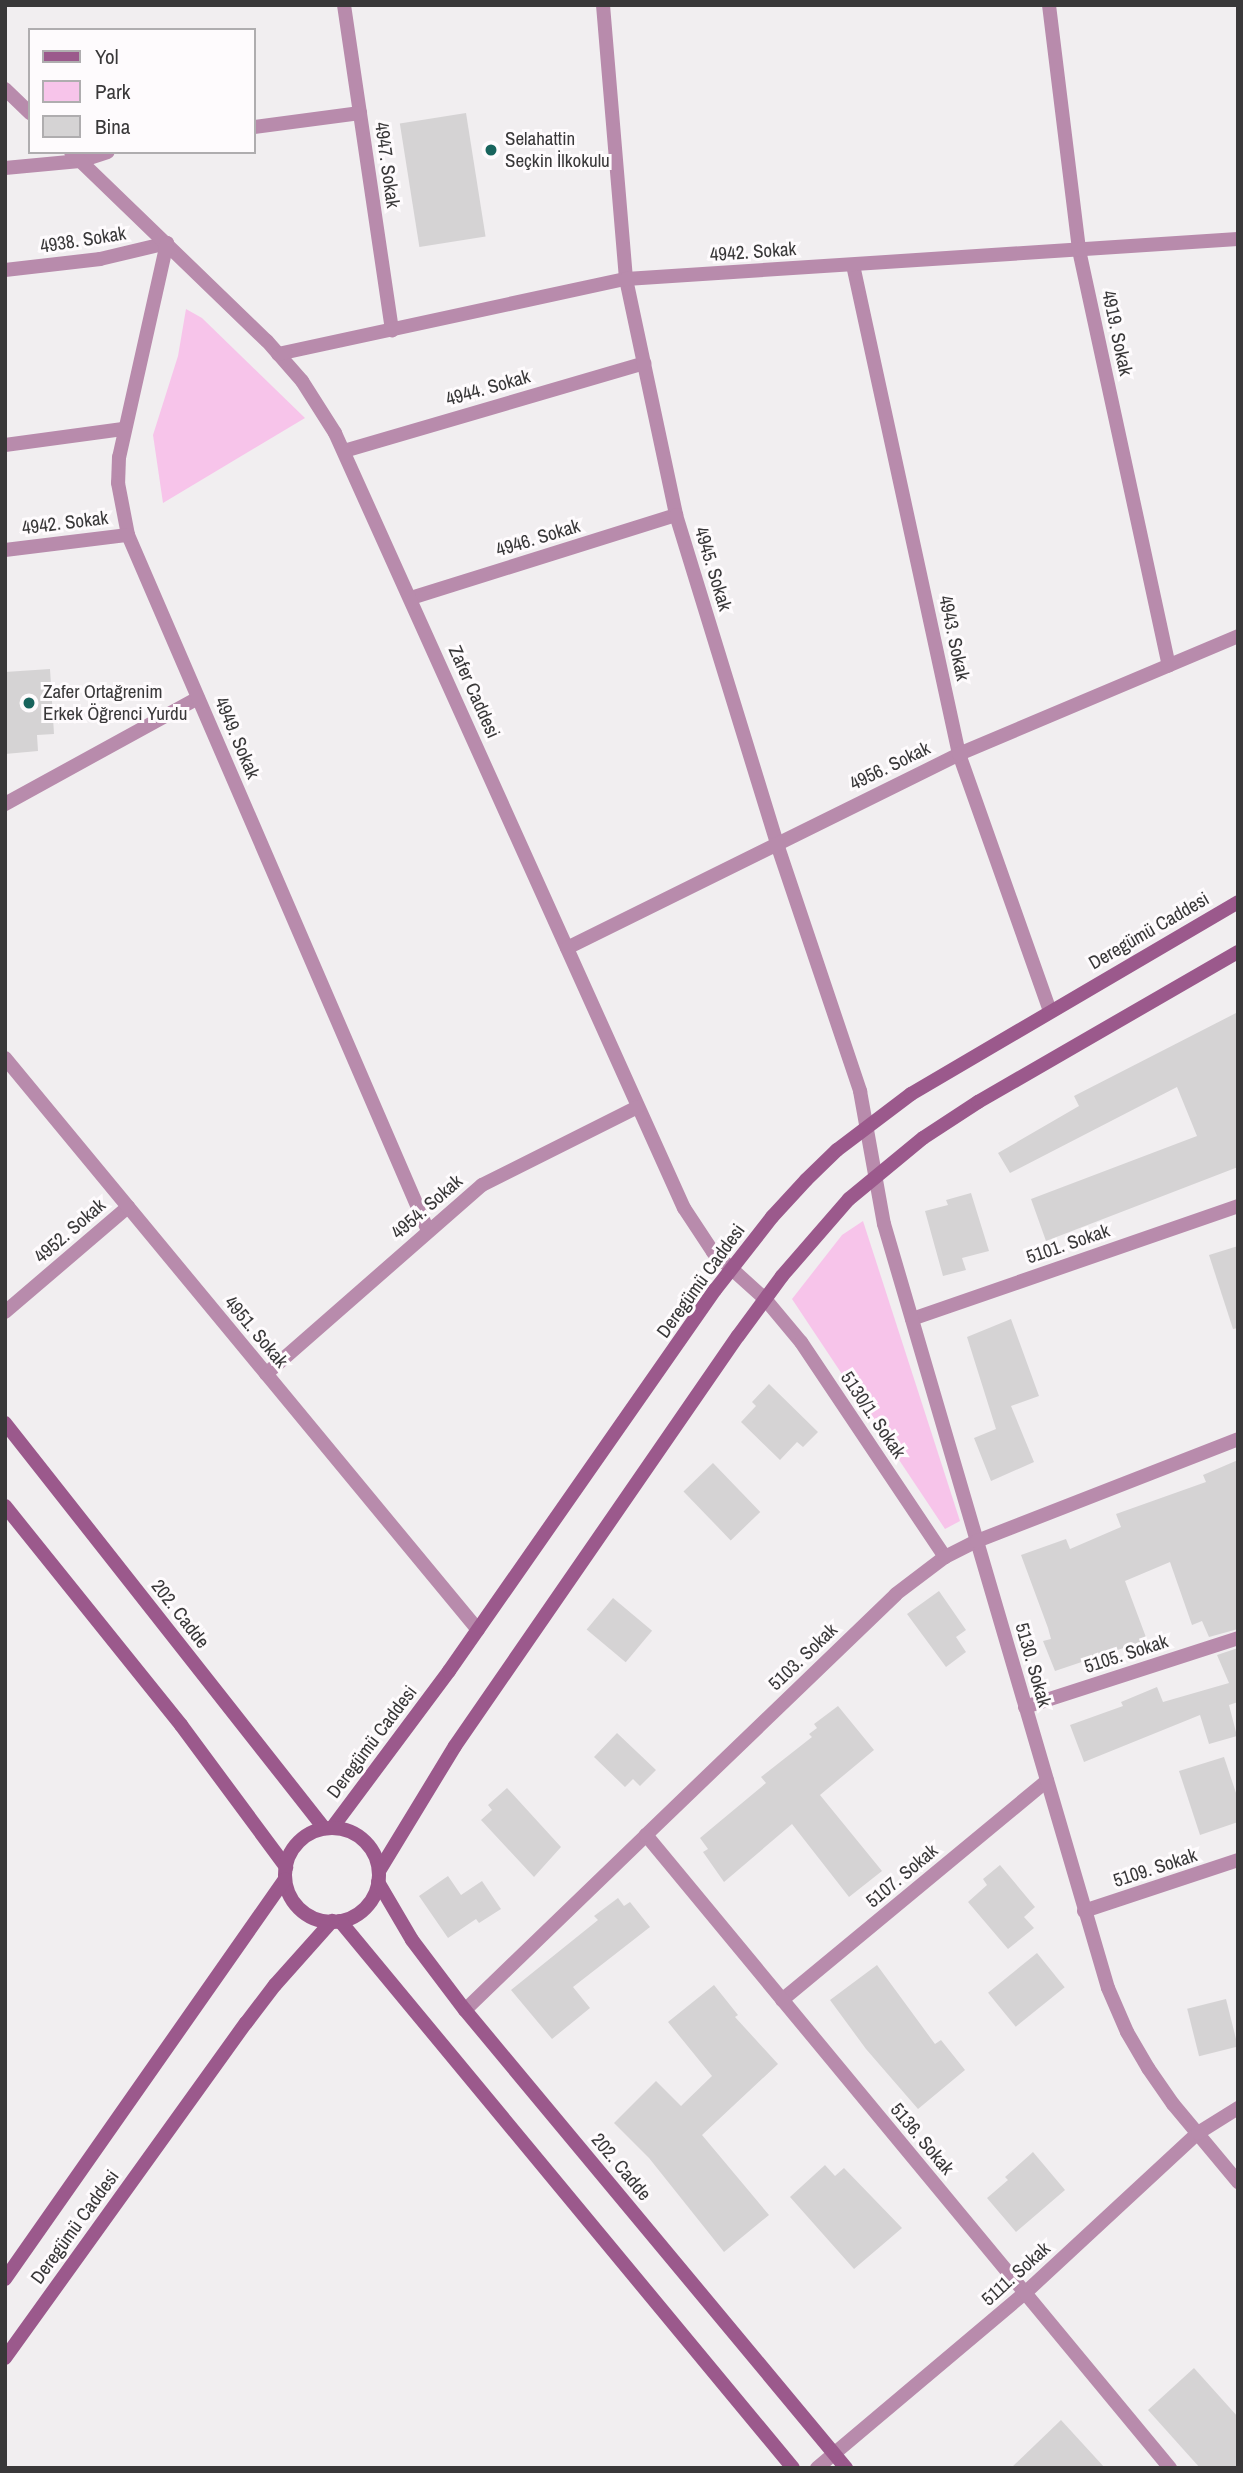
<!DOCTYPE html>
<html>
<head>
<meta charset="utf-8">
<style>
	body { margin:0 }
	#map { position:relative; width:1243px; height:2473px; overflow:hidden; background:#f1eef0; font-family:"Archivo Narrow",sans-serif }
	div>[style] { position:absolute }
	.green>* { inset:0; background:#f7c4ea }
	.building>* { inset:0; background:#d5d3d4; transform-origin:0 0 }
	.lane>* { height:14px; margin:-7px; padding:0 7px; transform-origin:7px; border-radius:7px; background:#b88bac }
	.street>* { height:14px; margin:-7px; padding:0 7px; transform-origin:7px; border-radius:7px; background:#b88bac }
	.secondary>* { height:14px; margin:-7px; padding:0 7px; transform-origin:7px; border-radius:7px; background:#9b598c }
	.secondary>.ring { margin:-7px; padding:0; box-sizing:content-box; background:none; border:14px solid #9b598c; border-radius:50% }
	.dots>* { width:19px; height:19px; translate:-50% -50%; box-sizing:border-box; border:4px solid #fefbfd; border-radius:50% }
	span { translate:-50% -50%; white-space:nowrap; text-align:center; line-height:1.15; -webkit-text-stroke:6px #fefbfd; paint-order:stroke }
	.poi-label { font-size:19px; color:#393839 }
	.left { translate:0 -50%; text-align:left }
	.street-label { font-size:19px; color:#393839 }
	.frame { position:absolute; inset:0; border:7px solid #393839; pointer-events:none }
	.legend { position:absolute; left:28px; top:28px; width:228px; height:126px; box-sizing:border-box; background:#fefbfd; border:2px solid #afadaf; margin:0; padding:9px 12px; list-style:none; font-size:21px; color:#393839 }
	.legend li { display:flex; align-items:center; gap:14px; height:35px }
	.legend b { width:35px; border:2px solid #afadaf }
</style>
</head>
<body>
<div id="map">
	<div class="green">
		<div style="clip-path:polygon(186px 309px,202px 318px,305px 418px,163px 503px,153px 435px,178px 356px)"></div>
		<div style="clip-path:polygon(863px 1221px,960px 1521px,945px 1529px,792px 1299px,842px 1235px)"></div>
	</div>
	<div class="building">
		<div style="left:466px;top:113px;width:125px;height:67px;rotate:81deg"></div>
		<div style="clip-path:polygon(50px 669px,54px 734px,37px 735px,38px 751px,5px 754px,5px 672px)"></div>
		<div style="clip-path:polygon(1238px 1012px,1238px 1167px,1046px 1241px,1031px 1199px,1197px 1136px,1177px 1087px,1010px 1173px,998px 1153px,1079px 1106px,1074px 1096px)"></div>
		<div style="clip-path:polygon(971px 1193px,989px 1251px,962px 1258px,966px 1270px,943px 1276px,925px 1211px,948px 1205px,946px 1200px)"></div>
		<div style="clip-path:polygon(1238px 1246px,1238px 1328px,1233px 1329px,1209px 1255px)"></div>
		<div style="clip-path:polygon(1011px 1319px,1039px 1396px,1011px 1406px,1034px 1462px,991px 1481px,974px 1438px,996px 1429px,967px 1337px)"></div>
		<div style="clip-path:polygon(769px 1384px,818px 1432px,803px 1447px,797px 1442px,780px 1460px,741px 1422px,756px 1406px,752px 1402px)"></div>
		<div style="clip-path:polygon(1238px 1460px,1238px 1629px,1209px 1637px,1202px 1621px,1192px 1625px,1170px 1562px,1125px 1581px,1147px 1640px,1055px 1671px,1043px 1641px,1051px 1639px,1048px 1628px,1021px 1555px,1066px 1539px,1070px 1549px,1121px 1527px,1116px 1514px,1206px 1482px,1203px 1475px)"></div>
		<div style="left:713px;top:1463px;width:68px;height:41px;rotate:46deg"></div>
		<div style="clip-path:polygon(939px 1591px,966px 1630px,956px 1637px,966px 1652px,946px 1667px,907px 1614px)"></div>
		<div style="left:613px;top:1598px;width:51px;height:41px;rotate:40deg"></div>
		<div style="clip-path:polygon(1238px 1648px,1238px 1702px,1229px 1705px,1237px 1736px,1209px 1744px,1200px 1715px,1084px 1762px,1070px 1725px,1123px 1706px,1121px 1702px,1157px 1687px,1163px 1702px,1229px 1683px,1217px 1655px)"></div>
		<div style="clip-path:polygon(838px 1706px,874px 1750px,820px 1795px,882px 1871px,849px 1897px,792px 1824px,724px 1882px,703px 1852px,708px 1849px,700px 1838px,766px 1783px,761px 1777px,812px 1737px,809px 1734px,817px 1728px,814px 1724px)"></div>
		<div style="clip-path:polygon(617px 1733px,656px 1770px,640px 1786px,633px 1779px,625px 1787px,594px 1757px)"></div>
		<div style="clip-path:polygon(1224px 1757px,1238px 1799px,1238px 1822px,1200px 1835px,1179px 1771px)"></div>
		<div style="clip-path:polygon(507px 1788px,561px 1847px,534px 1877px,481px 1820px,492px 1810px,488px 1805px)"></div>
		<div style="clip-path:polygon(1000px 1865px,1035px 1907px,1024px 1917px,1034px 1928px,1008px 1949px,968px 1902px,987px 1885px,983px 1879px)"></div>
		<div style="clip-path:polygon(448px 1876px,461px 1895px,482px 1881px,501px 1909px,479px 1923px,476px 1919px,448px 1938px,419px 1896px)"></div>
		<div style="clip-path:polygon(618px 1898px,624px 1906px,630px 1902px,650px 1927px,573px 1987px,590px 2008px,552px 2039px,511px 1990px,598px 1920px,594px 1916px)"></div>
		<div style="left:1037px;top:1953px;width:44px;height:63px;rotate:51deg"></div>
		<div style="clip-path:polygon(877px 1965px,935px 2044px,941px 2040px,965px 2070px,918px 2109px,866px 2049px,830px 2000px)"></div>
		<div style="clip-path:polygon(714px 1985px,738px 2015px,735px 2017px,778px 2064px,702px 2135px,769px 2215px,724px 2252px,649px 2158px,614px 2123px,656px 2081px,681px 2106px,712px 2076px,668px 2022px)"></div>
		<div style="left:1226px;top:1999px;width:49px;height:40px;rotate:76deg"></div>
		<div style="clip-path:polygon(1033px 2152px,1065px 2190px,1016px 2232px,987px 2198px,1008px 2180px,1005px 2177px)"></div>
		<div style="clip-path:polygon(825px 2165px,835px 2176px,844px 2168px,902px 2228px,854px 2269px,790px 2197px)"></div>
		<div style="clip-path:polygon(1194px 2368px,1238px 2417px,1238px 2468px,1200px 2468px,1148px 2410px)"></div>
		<div style="clip-path:polygon(1061px 2420px,1105px 2468px,1011px 2468px)"></div>
	</div>
	<div class="lane">
		<div style="left:344px;top:5px;width:329px;rotate:81.6deg"></div>
		<div style="left:254px;top:127px;width:107px;rotate:-7.5deg"></div>
		<div style="left:5px;top:168px;width:75px;rotate:-5.3deg"></div>
		<div style="left:80px;top:161px;width:29px;rotate:-18deg"></div>
		<div style="left:5px;top:270px;width:96px;rotate:-6.6deg"></div>
		<div style="left:100px;top:259px;width:69px;rotate:-13.4deg"></div>
		<div style="left:5px;top:445px;width:119px;rotate:-7.7deg"></div>
		<div style="left:344px;top:451px;width:313px;rotate:-16.3deg"></div>
		<div style="left:411px;top:598px;width:278px;rotate:-17.4deg"></div>
		<div style="left:959px;top:754px;width:273px;rotate:70.5deg"></div>
		<div style="left:5px;top:804px;width:220px;rotate:-28.8deg"></div>
		<div style="left:765px;top:1299px;width:56px;rotate:50.1deg"></div>
		<div style="left:801px;top:1342px;width:259px;rotate:56.2deg"></div>
		<div style="left:5px;top:1312px;width:162px;rotate:-40.5deg"></div>
		<div style="left:912px;top:1319px;width:345px;rotate:-19.1deg"></div>
		<div style="left:1025px;top:1707px;width:224px;rotate:-17.9deg"></div>
		<div style="left:1084px;top:1911px;width:162px;rotate:-18.3deg"></div>
		<div style="left:782px;top:2000px;width:344px;rotate:-39.6deg"></div>
		<div style="left:465px;top:2010px;width:252px;rotate:-44deg"></div>
	</div>
	<div class="street">
		<div style="left:603px;top:5px;width:275px;rotate:85.2deg"></div>
		<div style="left:626px;top:279px;width:241px;rotate:78deg"></div>
		<div style="left:676px;top:515px;width:344px;rotate:72.9deg"></div>
		<div style="left:777px;top:844px;width:261px;rotate:71.4deg"></div>
		<div style="left:860px;top:1091px;width:135px;rotate:79.8deg"></div>
		<div style="left:884px;top:1224px;width:796px;rotate:73.66deg"></div>
		<div style="left:1108px;top:1988px;width:48px;rotate:66.6deg"></div>
		<div style="left:1127px;top:2032px;width:42px;rotate:59.7deg"></div>
		<div style="left:1148px;top:2068px;width:44px;rotate:55.2deg"></div>
		<div style="left:1173px;top:2104px;width:102px;rotate:50.2deg"></div>
		<div style="left:1049px;top:5px;width:247px;rotate:83deg"></div>
		<div style="left:1079px;top:250px;width:425px;rotate:77.8deg"></div>
		<div style="left:5px;top:89px;width:35px;rotate:44deg"></div>
		<div style="left:71px;top:152px;width:272px;rotate:44deg"></div>
		<div style="left:267px;top:341px;width:53px;rotate:48.8deg"></div>
		<div style="left:302px;top:381px;width:62px;rotate:57.6deg"></div>
		<div style="left:335px;top:433px;width:850px;rotate:65.76deg"></div>
		<div style="left:684px;top:1208px;width:53px;rotate:56.6deg"></div>
		<div style="left:713px;top:1252px;width:70px;rotate:42.1deg"></div>
		<div style="left:167px;top:243px;width:219px;rotate:102.6deg"></div>
		<div style="left:119px;top:457px;width:26px;rotate:92deg"></div>
		<div style="left:118px;top:483px;width:53px;rotate:79.1deg"></div>
		<div style="left:128px;top:535px;width:758px;rotate:66.68deg"></div>
		<div style="left:853px;top:265px;width:500px;rotate:77.77deg"></div>
		<div style="left:278px;top:354px;width:356px;rotate:-12.2deg"></div>
		<div style="left:626px;top:279px;width:613px;rotate:-3.74deg"></div>
		<div style="left:5px;top:550px;width:124px;rotate:-7deg"></div>
		<div style="left:567px;top:948px;width:437px;rotate:-26.3deg"></div>
		<div style="left:959px;top:754px;width:303px;rotate:-22.9deg"></div>
		<div style="left:5px;top:1058px;width:742px;rotate:50.41deg"></div>
		<div style="left:266px;top:1374px;width:287px;rotate:-41.2deg"></div>
		<div style="left:482px;top:1185px;width:174px;rotate:-26.6deg"></div>
		<div style="left:817px;top:2468px;width:272px;rotate:-40.1deg"></div>
		<div style="left:1025px;top:2293px;width:236px;rotate:-42.8deg"></div>
		<div style="left:1198px;top:2133px;width:47px;rotate:-32deg"></div>
		<div style="left:1170px;top:2468px;width:822px;rotate:-129.62deg"></div>
		<div style="left:646px;top:1835px;width:347px;rotate:-43.9deg"></div>
		<div style="left:896px;top:1594px;width:61px;rotate:-37.1deg"></div>
		<div style="left:945px;top:1557px;width:36px;rotate:-27deg"></div>
		<div style="left:977px;top:1541px;width:280px;rotate:-21.3deg"></div>
	</div>
	<div class="secondary">
		<div style="left:5px;top:1423px;width:516px;rotate:51.77deg"></div>
		<div style="left:5px;top:1506px;width:281px;rotate:51.2deg"></div>
		<div style="left:181px;top:1725px;width:177px;rotate:53.5deg"></div>
		<div style="left:332px;top:1828px;width:196px;rotate:-53.3deg"></div>
		<div style="left:449px;top:1671px;width:465px;rotate:-55.1deg"></div>
		<div style="left:715px;top:1290px;width:93px;rotate:-52deg"></div>
		<div style="left:772px;top:1217px;width:50px;rotate:-47.4deg"></div>
		<div style="left:806px;top:1180px;width:43px;rotate:-44.1deg"></div>
		<div style="left:837px;top:1150px;width:93px;rotate:-37.1deg"></div>
		<div style="left:911px;top:1094px;width:379px;rotate:-30.4deg"></div>
		<div class="ring" style="left:285px;top:1828px;width:80px;height:80px"></div>
		<div style="left:379px;top:1871px;width:146px;rotate:-58.7deg"></div>
		<div style="left:455px;top:1746px;width:498px;rotate:-55.4deg"></div>
		<div style="left:738px;top:1336px;width:74px;rotate:-53.7deg"></div>
		<div style="left:782px;top:1276px;width:102px;rotate:-49deg"></div>
		<div style="left:849px;top:1199px;width:96px;rotate:-39.5deg"></div>
		<div style="left:923px;top:1138px;width:66px;rotate:-33.2deg"></div>
		<div style="left:978px;top:1102px;width:300px;rotate:-30deg"></div>
		<div style="left:378px;top:1882px;width:67px;rotate:59.6deg"></div>
		<div style="left:412px;top:1940px;width:88px;rotate:52.9deg"></div>
		<div style="left:465px;top:2010px;width:596px;rotate:50.24deg"></div>
		<div style="left:340px;top:1921px;width:710px;rotate:50.37deg"></div>
		<div style="left:5px;top:2279px;width:488px;rotate:-55deg"></div>
		<div style="left:5px;top:2358px;width:413px;rotate:-54.3deg"></div>
		<div style="left:246px;top:2023px;width:48px;rotate:-52.7deg"></div>
		<div style="left:275px;top:1985px;width:86px;rotate:-48.3deg"></div>
	</div>
	<div class="dots">
		<div style="left:491px;top:150px;background:#18645d"></div>
		<div style="left:29px;top:703px;background:#18645d"></div>
	</div>
	<div class="poi-label">
		<span class="left" style="left:505px;top:150px">Selahattin<br>Seçkin İlkokulu</span>
		<span class="left" style="left:43px;top:703px">Zafer Ortağrenim<br>Erkek Öğrenci Yurdu</span>
	</div>
	<div class="street-label">
		<span style="left:387px;top:165px;rotate:82deg">4947. Sokak</span>
		<span style="left:83px;top:240px;rotate:-9deg">4938. Sokak</span>
		<span style="left:753px;top:252px;rotate:-4deg">4942. Sokak</span>
		<span style="left:1117px;top:333px;rotate:78deg">4919. Sokak</span>
		<span style="left:488px;top:388px;rotate:-16deg">4944. Sokak</span>
		<span style="left:65px;top:523px;rotate:-7deg">4942. Sokak</span>
		<span style="left:538px;top:538px;rotate:-17deg">4946. Sokak</span>
		<span style="left:713px;top:569px;rotate:73deg">4945. Sokak</span>
		<span style="left:954px;top:638px;rotate:78deg">4943. Sokak</span>
		<span style="left:474px;top:692px;rotate:66deg">Zafer Caddesi</span>
		<span style="left:237px;top:738px;rotate:67deg">4949. Sokak</span>
		<span style="left:890px;top:766px;rotate:-26deg">4956. Sokak</span>
		<span style="left:1149px;top:931px;rotate:-30deg">Deregümü Caddesi</span>
		<span style="left:427px;top:1207px;rotate:-41deg">4954. Sokak</span>
		<span style="left:70px;top:1231px;rotate:-41deg">4952. Sokak</span>
		<span style="left:1068px;top:1244px;rotate:-19deg">5101. Sokak</span>
		<span style="left:701px;top:1281px;rotate:-54deg">Deregümü Caddesi</span>
		<span style="left:256px;top:1332px;rotate:50deg">4951. Sokak</span>
		<span style="left:873px;top:1415px;rotate:56deg">5130/1. Sokak</span>
		<span style="left:180px;top:1614px;rotate:52deg">202. Cadde</span>
		<span style="left:1126px;top:1654px;rotate:-18deg">5105. Sokak</span>
		<span style="left:803px;top:1657px;rotate:-44deg">5103. Sokak</span>
		<span style="left:1033px;top:1665px;rotate:74deg">5130. Sokak</span>
		<span style="left:372px;top:1742px;rotate:-53deg">Deregümü Caddesi</span>
		<span style="left:1155px;top:1868px;rotate:-18deg">5109. Sokak</span>
		<span style="left:902px;top:1876px;rotate:-40deg">5107. Sokak</span>
		<span style="left:922px;top:2139px;rotate:50deg">5136. Sokak</span>
		<span style="left:621px;top:2167px;rotate:50deg">202. Cadde</span>
		<span style="left:75px;top:2227px;rotate:-54deg">Deregümü Caddesi</span>
		<span style="left:1016px;top:2274px;rotate:-42deg">5111. Sokak</span>
	</div>
	<div class="frame"></div>
	<ul class="legend">
	<li><b style="height:9px;background:#9b598c"></b>Yol</li>
	<li><b style="height:19px;background:#f7c4ea"></b>Park</li>
	<li><b style="height:19px;background:#d5d3d4"></b>Bina</li>
	</ul>
</div>
</body>
</html>
